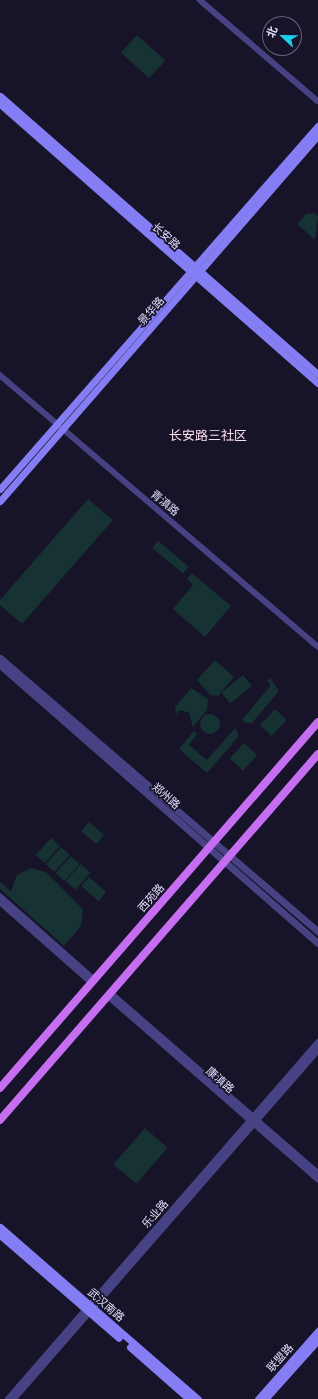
<!DOCTYPE html>
<html>
<head>
<meta charset="utf-8">
<style>
	body { margin:0 }
	#map { position:relative; width:318px; height:1399px; overflow:hidden; background:#171328; font-family:"IBM Plex Sans","Noto Sans SC",sans-serif }
	div>[style] { position:absolute }
	.green>* { inset:0; background:#163232; transform-origin:0 0 }
	.round { border-radius:50% }
	.minor>* { height:5.5px; margin:-2.75px; padding:0 2.75px; transform-origin:2.75px; border-radius:2.75px; background:#474283 }
	.tertiary>* { height:7px; margin:-3.5px; padding:0 3.5px; transform-origin:3.5px; border-radius:3.5px; background:#474283 }
	.secondary>* { height:7px; margin:-3.5px; padding:0 3.5px; transform-origin:3.5px; border-radius:3.5px; background:#847df3 }
	.primary>* { height:8px; margin:-4px; padding:0 4px; transform-origin:4px; border-radius:4px; background:#c56ef2 }
	span { translate:-50% -50%; white-space:nowrap; text-align:center; line-height:1.15; -webkit-text-stroke:3.5px #171328; paint-order:stroke }
	.street-label { font-size:11px; color:#e2ddfc }
	.quarter-label { font-size:13px; color:#fcdff0 }
	.north { position:absolute; left:262px; top:16px; width:40px; height:40px; box-sizing:border-box; background:#171328; border:1px solid #68647d; border-radius:50%; rotate:292deg; font-size:11px; font-weight:700; line-height:16px; text-align:center; color:#e2ddfc }
	.north::after { content:''; display:block; margin:auto; width:14px; height:18px; background:#1bceea; clip-path:polygon(50% 0,100% 100%,50% 72%,0 100%) }
</style>
</head>
<body>
<div id="map">
	<div class="green">
		<div style="left:137px;top:35px;width:38px;height:24px;rotate:42deg"></div>
		<div style="clip-path:polygon(315px 213px,318px 216px,315px 240px,297px 224px,306px 214px)"></div>
		<div style="clip-path:polygon(88px 499px,113px 520px,22px 624px,0 605px,0 600px)"></div>
		<div style="left:158px;top:541px;width:40px;height:9px;rotate:40deg"></div>
		<div style="clip-path:polygon(192px 573px,231px 606px,205px 637px,173px 609px,193px 585px,187px 579px)"></div>
		<div style="clip-path:polygon(215px 660px,234px 677px,218px 696px,210px 695px,197px 680px)"></div>
		<div style="left:243px;top:675px;width:14px;height:28px;rotate:51deg"></div>
		<div style="clip-path:polygon(270px 678px,279px 691px,252px 723px,245px 723px,242px 720px,271px 685px,267px 681px)"></div>
		<div style="clip-path:polygon(191px 688px,208px 699px,207px 710px,193px 727px,189px 713px,180px 710px,176px 714px,175px 707px)"></div>
		<div style="left:275px;top:709px;width:16px;height:22px;rotate:43deg"></div>
		<div class="round" style="left:200px;top:714px;width:20px;height:20px"></div>
		<div style="clip-path:polygon(235px 728px,239px 736px,207px 773px,179px 749px,194px 731px,197px 734px,189px 745px,207px 760px)"></div>
		<div style="left:244px;top:743px;width:18px;height:21px;rotate:43deg"></div>
		<div style="left:89px;top:822px;width:20px;height:12px;rotate:41deg"></div>
		<div style="left:51px;top:838px;width:12px;height:23px;rotate:42deg"></div>
		<div style="left:61px;top:847px;width:12px;height:23px;rotate:42deg"></div>
		<div style="left:71px;top:856px;width:12px;height:23px;rotate:42deg"></div>
		<div style="left:81px;top:864px;width:13px;height:23px;rotate:42deg"></div>
		<div style="clip-path:polygon(31px 868px,46px 872px,83px 909px,81px 926px,64px 946px,0 889px,0 882px,11px 891px,17px 875px)"></div>
		<div style="left:89px;top:877px;width:23px;height:12px;rotate:41deg"></div>
		<div style="left:145px;top:1128px;width:30px;height:48px;rotate:41deg"></div>
	</div>
	<div class="minor">
		<div style="left:200px;top:0;width:155px;rotate:40.6deg"></div>
		<div style="left:0;top:375px;width:418px;rotate:40.5deg"></div>
		<div style="left:0;top:896px;width:127px;rotate:41.5deg"></div>
		<div style="left:0;top:902px;width:123px;rotate:41.4deg"></div>
		<div style="left:111px;top:993px;width:274px;rotate:41deg"></div>
		<div style="left:108px;top:996px;width:279px;rotate:41.1deg"></div>
		<div style="left:8px;top:1399px;width:473px;rotate:-49deg"></div>
		<div style="left:14px;top:1399px;width:463px;rotate:-48.9deg"></div>
	</div>
	<div class="tertiary">
		<div style="left:0;top:658px;width:420px;rotate:40.7deg"></div>
		<div style="left:0;top:665px;width:422px;rotate:41.2deg"></div>
	</div>
	<div class="secondary">
		<div style="left:0;top:96px;width:422px;rotate:41.2deg"></div>
		<div style="left:0;top:104px;width:423px;rotate:41.3deg"></div>
		<div style="left:0;top:489px;width:483px;rotate:-48.8deg"></div>
		<div style="left:0;top:501px;width:485px;rotate:-49deg"></div>
		<div style="left:0;top:1227px;width:262px;rotate:41deg"></div>
		<div style="left:0;top:1235px;width:157px;rotate:40.9deg"></div>
		<div style="left:130px;top:1347px;width:79px;rotate:41.4deg"></div>
		<div style="left:258px;top:1399px;width:91px;rotate:-48.6deg"></div>
		<div style="left:265px;top:1399px;width:79px;rotate:-48.1deg"></div>
	</div>
	<div class="primary">
		<div style="left:0;top:1088px;width:485px;rotate:-49deg"></div>
		<div style="left:0;top:1120px;width:485px;rotate:-49deg"></div>
	</div>
	<div class="street-label">
		<span style="left:166px;top:236px;rotate:42deg">长安路</span>
		<span style="left:151px;top:311px;rotate:-49deg">景华路</span>
		<span style="left:165px;top:503px;rotate:40deg">青滇路</span>
		<span style="left:166px;top:796px;rotate:41deg">郑州路</span>
		<span style="left:151px;top:898px;rotate:-49deg">西苑路</span>
		<span style="left:220px;top:1080px;rotate:41deg">康滇路</span>
		<span style="left:155px;top:1214px;rotate:-49deg">乐业路</span>
		<span style="left:106px;top:1305px;rotate:41deg">武汉南路</span>
		<span style="left:280px;top:1358px;rotate:-48deg">联盟路</span>
	</div>
	<div class="quarter-label">
		<span style="left:208px;top:436px">长安路三社区</span>
	</div>
	<div class="north">北</div>
</div>
</body>
</html>
